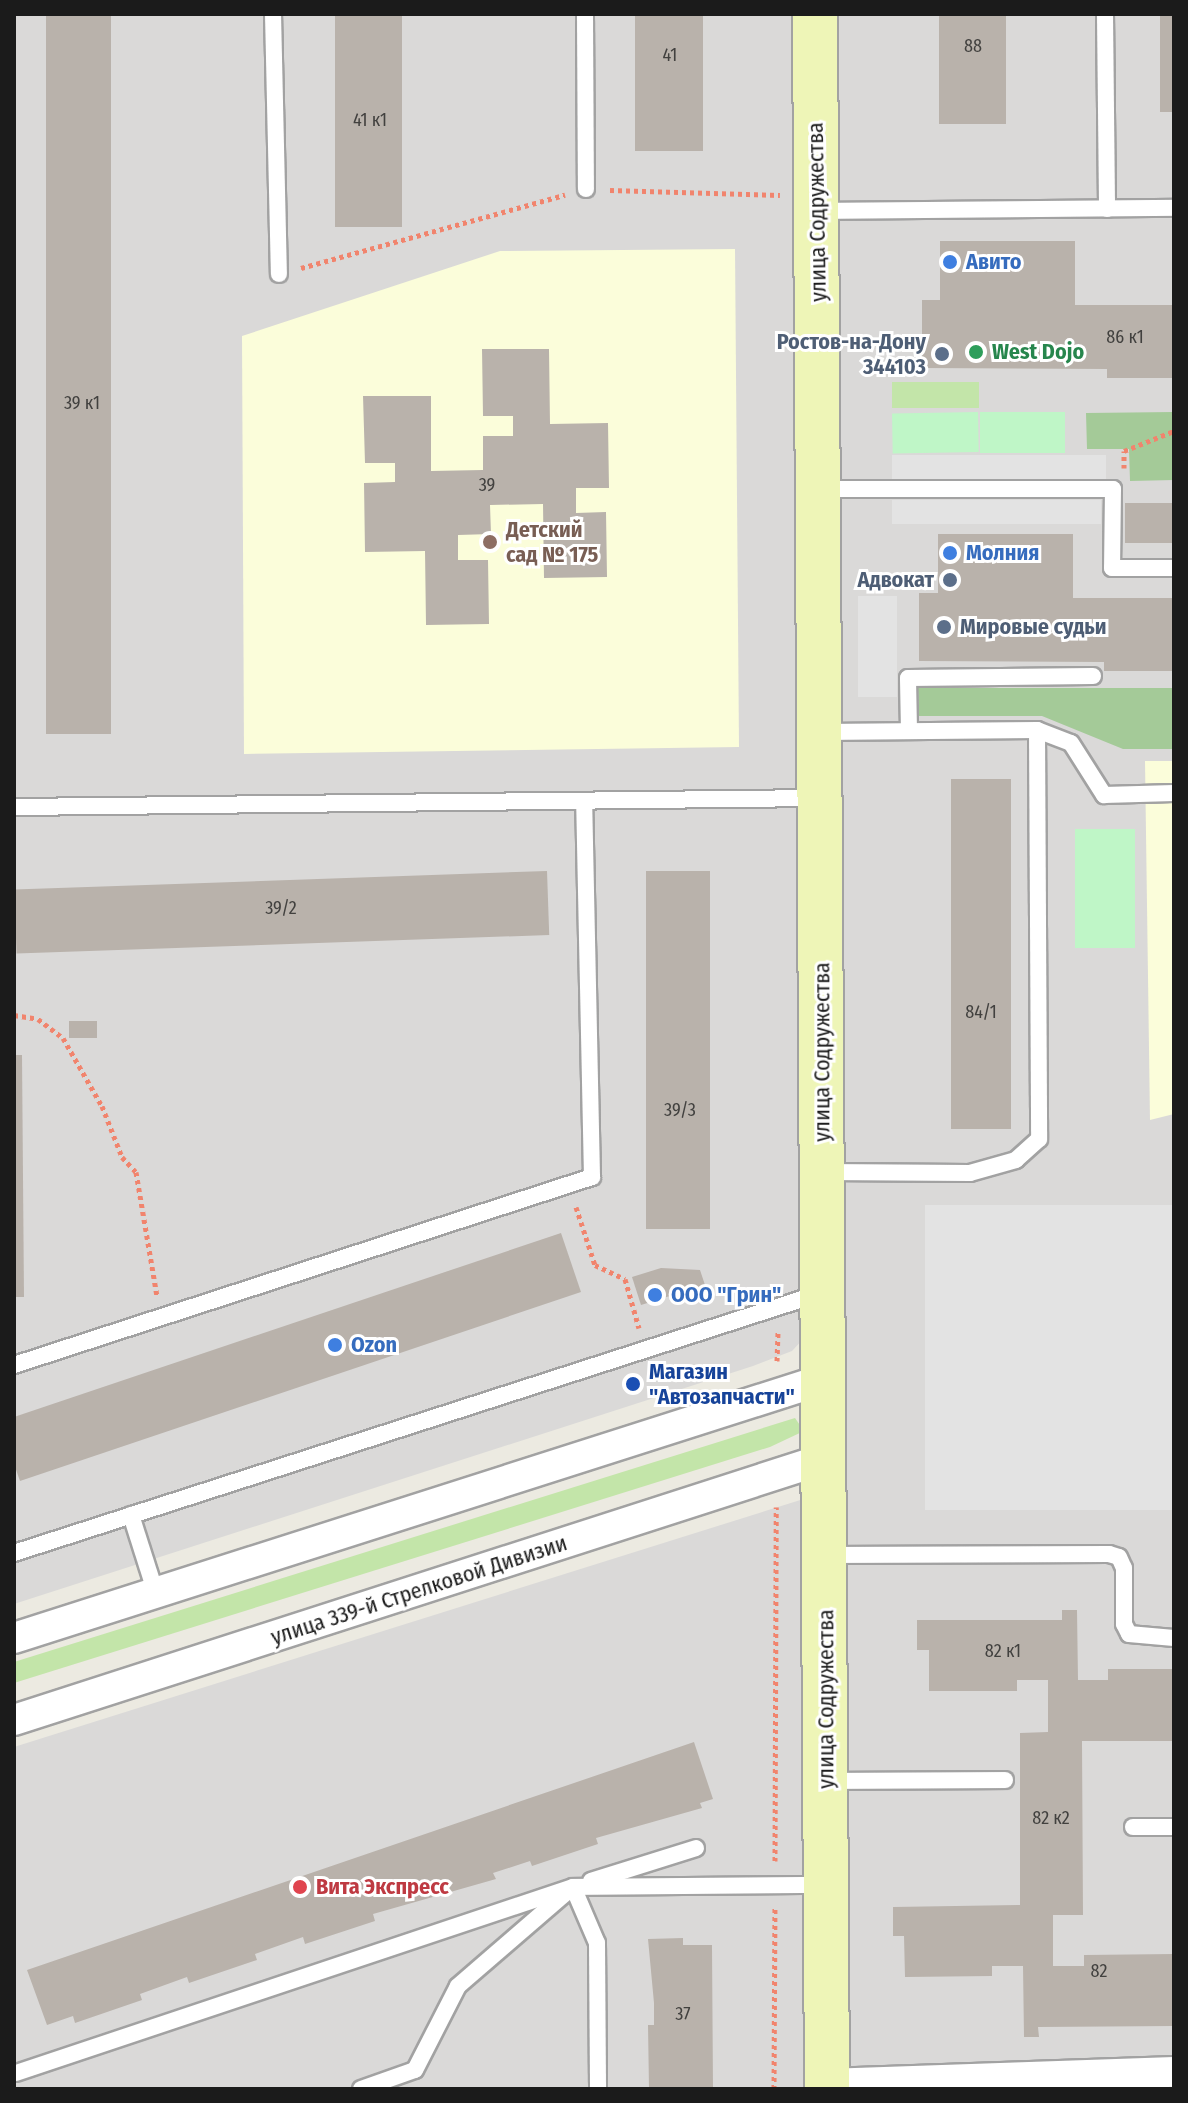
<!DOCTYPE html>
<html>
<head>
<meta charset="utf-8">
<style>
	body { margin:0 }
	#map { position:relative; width:1188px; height:2103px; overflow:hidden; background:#eceae1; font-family:"Fira Sans Condensed",sans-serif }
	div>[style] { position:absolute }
	.residential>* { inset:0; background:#dad9d8; transform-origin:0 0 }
	.education>* { inset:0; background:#fbfdda }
	.grass>* { inset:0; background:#c3e5a9; transform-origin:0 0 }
	.forest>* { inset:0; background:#a4ca98 }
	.park>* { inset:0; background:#bff6c7; transform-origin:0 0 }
	.parking>* { inset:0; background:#e3e3e3; transform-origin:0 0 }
	.building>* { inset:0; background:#b9b2ab; transform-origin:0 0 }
	.path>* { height:5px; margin-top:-2.5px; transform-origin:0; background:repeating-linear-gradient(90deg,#f1846d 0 4px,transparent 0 8px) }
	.roads { filter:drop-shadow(2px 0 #a2a2a2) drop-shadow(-2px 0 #a2a2a2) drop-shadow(0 2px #a2a2a2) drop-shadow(0 -2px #a2a2a2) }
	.lane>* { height:16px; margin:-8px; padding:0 8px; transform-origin:8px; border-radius:8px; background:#fff }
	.street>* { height:30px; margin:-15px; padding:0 15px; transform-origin:15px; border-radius:15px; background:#fff }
	.secondary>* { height:44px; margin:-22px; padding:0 22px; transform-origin:22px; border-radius:22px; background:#eef5b7 }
	.dots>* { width:22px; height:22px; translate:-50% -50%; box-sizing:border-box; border:4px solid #fff; border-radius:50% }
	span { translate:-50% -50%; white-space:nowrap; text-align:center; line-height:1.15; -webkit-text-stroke:6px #fff; paint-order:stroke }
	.number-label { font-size:18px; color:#42413f }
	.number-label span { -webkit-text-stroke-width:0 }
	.street-label { font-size:22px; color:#1b1b1b }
	.shop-label { font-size:22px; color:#366cbe; font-weight:700 }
	.left { translate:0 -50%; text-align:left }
	.service-label { font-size:22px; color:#4e5e75; font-weight:700 }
	.right { translate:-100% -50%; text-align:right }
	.leisure-label { font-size:22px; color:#27864d; font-weight:700 }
	.education-label { font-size:22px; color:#785e54; font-weight:700 }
	.transit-label { font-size:22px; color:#164399; font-weight:700 }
	.health-label { font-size:22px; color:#be3a42; font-weight:700 }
	.frame { position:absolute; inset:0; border:16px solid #1b1b1b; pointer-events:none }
</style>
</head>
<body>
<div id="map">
	<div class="residential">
		<div style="clip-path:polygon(14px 14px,801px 14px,805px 1337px,792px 1351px,753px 1366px,14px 1604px)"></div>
		<div style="left:828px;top:14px;width:346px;height:2075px"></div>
		<div style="clip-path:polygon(810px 1497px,819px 2089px,14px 2089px,14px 1747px)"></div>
	</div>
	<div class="education">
		<div style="clip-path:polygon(735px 249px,739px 747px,244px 754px,242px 336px,500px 251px)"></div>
		<div style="clip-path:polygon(1145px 761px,1174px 761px,1174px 1114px,1150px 1120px)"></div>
	</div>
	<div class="grass">
		<div style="left:892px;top:382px;width:87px;height:26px"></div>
		<div style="clip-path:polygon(795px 1418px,804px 1431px,770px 1447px,14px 1683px,14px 1662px)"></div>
	</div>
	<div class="forest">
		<div style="clip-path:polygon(1174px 412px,1174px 480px,1130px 481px,1129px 449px,1087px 449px,1086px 413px)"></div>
		<div style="clip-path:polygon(918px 688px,1174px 688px,1174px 749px,1123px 749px,1042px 716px,919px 716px)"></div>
	</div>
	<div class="park">
		<div style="left:978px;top:412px;width:40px;height:86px;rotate:89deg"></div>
		<div style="left:980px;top:412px;width:85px;height:41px"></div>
		<div style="left:1075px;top:829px;width:60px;height:119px"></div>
	</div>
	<div class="parking">
		<div style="left:1106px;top:455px;width:25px;height:214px;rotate:90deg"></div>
		<div style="left:892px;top:500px;width:209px;height:24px"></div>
		<div style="left:858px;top:596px;width:39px;height:101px"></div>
		<div style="left:1174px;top:1205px;width:305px;height:249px;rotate:90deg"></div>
	</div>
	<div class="building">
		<div style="left:46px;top:14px;width:65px;height:720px"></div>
		<div style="left:335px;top:14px;width:67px;height:213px"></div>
		<div style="left:635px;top:14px;width:68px;height:137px"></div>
		<div style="left:939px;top:14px;width:67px;height:110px"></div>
		<div style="left:1160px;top:14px;width:14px;height:98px"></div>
		<div style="clip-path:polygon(940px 241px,1075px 241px,1075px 305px,1174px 305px,1174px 378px,1107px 378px,1107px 369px,922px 368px,922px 300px,940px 300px)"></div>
		<div style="clip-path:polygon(482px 349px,549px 349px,550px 424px,608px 423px,609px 488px,576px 488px,576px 513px,606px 512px,607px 577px,544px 578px,543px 504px,490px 505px,491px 534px,458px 535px,458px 560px,488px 560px,489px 624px,426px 625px,425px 551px,365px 552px,364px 483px,395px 482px,395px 463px,365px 463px,363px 396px,431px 396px,431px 471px,483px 470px,483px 436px,513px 436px,513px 416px,483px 416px)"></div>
		<div style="left:1125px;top:503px;width:49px;height:40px"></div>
		<div style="clip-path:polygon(938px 534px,1073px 534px,1073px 598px,1174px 598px,1174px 671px,1104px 671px,1104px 662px,919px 661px,919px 593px,938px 593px)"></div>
		<div style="left:951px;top:779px;width:60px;height:350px"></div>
		<div style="left:547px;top:871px;width:64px;height:533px;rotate:88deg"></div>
		<div style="left:710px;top:871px;width:358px;height:64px;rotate:90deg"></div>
		<div style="left:69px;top:1021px;width:28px;height:17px"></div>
		<div style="clip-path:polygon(14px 1055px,22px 1055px,24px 1297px,14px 1297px)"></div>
		<div style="clip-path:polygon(561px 1233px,581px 1292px,20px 1481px,14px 1464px,14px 1417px)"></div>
		<div style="clip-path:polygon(661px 1268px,700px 1270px,705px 1285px,641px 1305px,632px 1277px)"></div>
		<div style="clip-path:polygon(1062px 1610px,1077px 1610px,1078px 1680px,1108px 1680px,1108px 1669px,1174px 1669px,1174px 1741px,1082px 1741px,1083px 1915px,1053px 1915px,1053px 1966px,1084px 1966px,1084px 1955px,1174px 1954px,1174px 2026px,1038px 2027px,1039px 2037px,1024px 2037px,1023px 1966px,992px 1966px,992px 1976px,905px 1977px,904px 1936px,893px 1936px,893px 1907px,1020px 1905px,1020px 1733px,1048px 1732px,1048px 1680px,1017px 1680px,1017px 1691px,929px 1691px,929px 1650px,917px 1650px,917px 1620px,1062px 1620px)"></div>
		<div style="clip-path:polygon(694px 1742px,713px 1799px,700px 1803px,702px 1808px,596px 1838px,598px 1844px,532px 1866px,530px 1861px,493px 1873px,496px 1879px,373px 1914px,375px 1921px,305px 1944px,303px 1937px,255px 1954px,257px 1960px,189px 1983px,187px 1977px,140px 1994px,142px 2000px,75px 2023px,73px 2016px,47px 2025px,27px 1970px)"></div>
		<div style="clip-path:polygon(683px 1938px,683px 1945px,712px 1945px,713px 2089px,649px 2089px,648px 2025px,654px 2025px,654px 2003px,648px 1939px)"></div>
	</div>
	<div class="path">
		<div style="left:610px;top:190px;width:170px;rotate:1.7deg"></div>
		<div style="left:301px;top:268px;width:274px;rotate:-15.5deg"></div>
		<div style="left:1124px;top:468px;width:17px;rotate:-90deg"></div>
		<div style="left:1124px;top:451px;width:54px;rotate:-21.8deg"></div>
		<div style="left:14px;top:1015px;width:24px;rotate:9deg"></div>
		<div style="left:38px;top:1019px;width:31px;rotate:37deg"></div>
		<div style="left:63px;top:1038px;width:78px;rotate:60.2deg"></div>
		<div style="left:102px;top:1106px;width:55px;rotate:68.6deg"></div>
		<div style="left:122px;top:1157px;width:21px;rotate:47deg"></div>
		<div style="left:136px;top:1172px;width:126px;rotate:80.4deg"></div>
		<div style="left:576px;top:1207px;width:61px;rotate:71.9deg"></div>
		<div style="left:595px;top:1265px;width:33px;rotate:25deg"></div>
		<div style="left:625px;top:1279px;width:51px;rotate:74.1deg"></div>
		<div style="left:777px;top:1361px;width:30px;rotate:-88deg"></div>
		<div style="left:775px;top:1861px;width:354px;rotate:-89.8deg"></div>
		<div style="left:774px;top:2089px;width:182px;rotate:-89.7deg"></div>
	</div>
	<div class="roads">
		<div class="lane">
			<div style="left:273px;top:14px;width:260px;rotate:88.7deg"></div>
			<div style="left:585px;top:14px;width:175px;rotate:89.7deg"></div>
			<div style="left:1105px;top:14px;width:195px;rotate:89.4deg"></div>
			<div style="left:819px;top:211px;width:355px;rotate:-0.5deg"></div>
			<div style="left:820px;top:489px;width:293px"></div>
			<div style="left:1113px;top:489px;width:79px;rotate:90.7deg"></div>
			<div style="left:1112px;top:568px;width:62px"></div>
			<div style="left:1037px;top:730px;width:36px;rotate:21deg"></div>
			<div style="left:1071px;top:743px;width:62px;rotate:57.6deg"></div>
			<div style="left:1104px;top:795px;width:70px;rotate:-1.6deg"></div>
			<div style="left:909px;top:731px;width:53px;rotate:-91.1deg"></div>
			<div style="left:908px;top:678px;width:185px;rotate:-0.6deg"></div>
			<div style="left:822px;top:732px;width:215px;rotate:-0.5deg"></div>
			<div style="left:1037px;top:730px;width:409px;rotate:89.7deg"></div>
			<div style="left:1039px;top:1139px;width:31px;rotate:138deg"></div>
			<div style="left:1016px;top:1160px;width:48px;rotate:164.2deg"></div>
			<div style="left:970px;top:1173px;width:147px;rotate:-179.6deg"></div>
			<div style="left:14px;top:807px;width:806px;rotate:-0.64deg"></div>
			<div style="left:14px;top:1365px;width:608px;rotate:-18.02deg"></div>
			<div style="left:592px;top:1177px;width:376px;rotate:-91.2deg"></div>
			<div style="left:131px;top:1515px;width:83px;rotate:72.4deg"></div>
			<div style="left:14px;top:1553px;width:848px;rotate:-17.86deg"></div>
			<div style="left:825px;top:1555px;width:284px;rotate:-0.2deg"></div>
			<div style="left:1109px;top:1554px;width:10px;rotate:17deg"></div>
			<div style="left:1119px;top:1557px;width:12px;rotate:66deg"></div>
			<div style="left:1124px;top:1568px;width:56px;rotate:90deg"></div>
			<div style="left:1124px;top:1624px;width:11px;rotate:63deg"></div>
			<div style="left:1129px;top:1634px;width:45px;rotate:5.1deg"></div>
			<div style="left:827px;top:1781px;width:178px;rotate:-0.3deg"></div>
			<div style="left:1133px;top:1827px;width:41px"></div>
			<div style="left:591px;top:1881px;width:110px;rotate:-17.4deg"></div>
			<div style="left:573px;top:1887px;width:61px;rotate:66.8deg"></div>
			<div style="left:597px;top:1943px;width:146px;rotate:89.6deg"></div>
			<div style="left:16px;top:2073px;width:587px;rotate:-18.47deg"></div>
			<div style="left:573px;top:1887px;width:251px;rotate:-0.5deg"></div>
			<div style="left:361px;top:2089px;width:57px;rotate:-19.4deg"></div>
			<div style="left:415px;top:2070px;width:94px;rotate:-62.9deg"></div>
			<div style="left:458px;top:1986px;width:144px;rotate:-40.8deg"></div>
		</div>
		<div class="street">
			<div style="left:14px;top:1638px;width:848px;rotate:-17.71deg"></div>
			<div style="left:14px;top:1720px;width:851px;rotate:-17.86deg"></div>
			<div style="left:827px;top:2084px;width:347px;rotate:-2deg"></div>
		</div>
		<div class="secondary">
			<div style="left:815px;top:14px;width:2075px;rotate:89.67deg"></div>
		</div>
	</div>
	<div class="dots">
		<div style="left:950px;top:262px;background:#3f7fe0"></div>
		<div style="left:976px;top:352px;background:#2e9e5b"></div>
		<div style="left:942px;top:354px;background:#5c6f8a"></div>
		<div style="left:490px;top:542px;background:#8d6e63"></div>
		<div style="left:950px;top:553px;background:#3f7fe0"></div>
		<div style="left:950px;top:580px;background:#5c6f8a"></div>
		<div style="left:944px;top:627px;background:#5c6f8a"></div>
		<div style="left:655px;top:1295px;background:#3f7fe0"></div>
		<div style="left:335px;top:1345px;background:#3f7fe0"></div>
		<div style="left:633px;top:1384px;background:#1a4fb4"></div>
		<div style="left:300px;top:1887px;background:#e0444e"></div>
	</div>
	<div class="number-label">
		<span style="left:973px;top:46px">88</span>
		<span style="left:670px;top:55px">41</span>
		<span style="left:370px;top:120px">41 к1</span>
		<span style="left:1125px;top:337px">86 к1</span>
		<span style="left:82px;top:403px">39 к1</span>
		<span style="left:487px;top:485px">39</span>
		<span style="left:281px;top:908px">39/2</span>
		<span style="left:981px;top:1012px">84/1</span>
		<span style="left:680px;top:1110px">39/3</span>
		<span style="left:1003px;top:1651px">82 к1</span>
		<span style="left:1051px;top:1818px">82 к2</span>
		<span style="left:1099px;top:1971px">82</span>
		<span style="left:683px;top:2014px">37</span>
	</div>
	<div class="street-label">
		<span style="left:817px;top:212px;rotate:-91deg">улица Содружества</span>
		<span style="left:822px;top:1052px;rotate:-90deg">улица Содружества</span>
		<span style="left:419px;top:1590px;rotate:-18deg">улица 339-й Стрелковой Дивизии</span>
		<span style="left:826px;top:1699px;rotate:-90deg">улица Содружества</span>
	</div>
	<div class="shop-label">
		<span class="left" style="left:966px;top:262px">Авито</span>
		<span class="left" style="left:966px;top:553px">Молния</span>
		<span class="left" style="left:671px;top:1295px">ООО "Грин"</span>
		<span class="left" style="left:351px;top:1345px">Ozon</span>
	</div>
	<div class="service-label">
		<span class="right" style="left:926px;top:354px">Ростов-на-Дону<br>344103</span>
		<span class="right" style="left:934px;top:580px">Адвокат</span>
		<span class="left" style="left:960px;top:627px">Мировые судьи</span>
	</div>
	<div class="leisure-label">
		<span class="left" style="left:992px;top:352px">West Dojo</span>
	</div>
	<div class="education-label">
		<span class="left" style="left:506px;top:542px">Детский<br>сад № 175</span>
	</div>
	<div class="transit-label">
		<span class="left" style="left:649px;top:1384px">Магазин<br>"Автозапчасти"</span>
	</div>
	<div class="health-label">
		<span class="left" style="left:316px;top:1887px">Вита Экспресс</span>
	</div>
	<div class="frame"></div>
</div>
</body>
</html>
